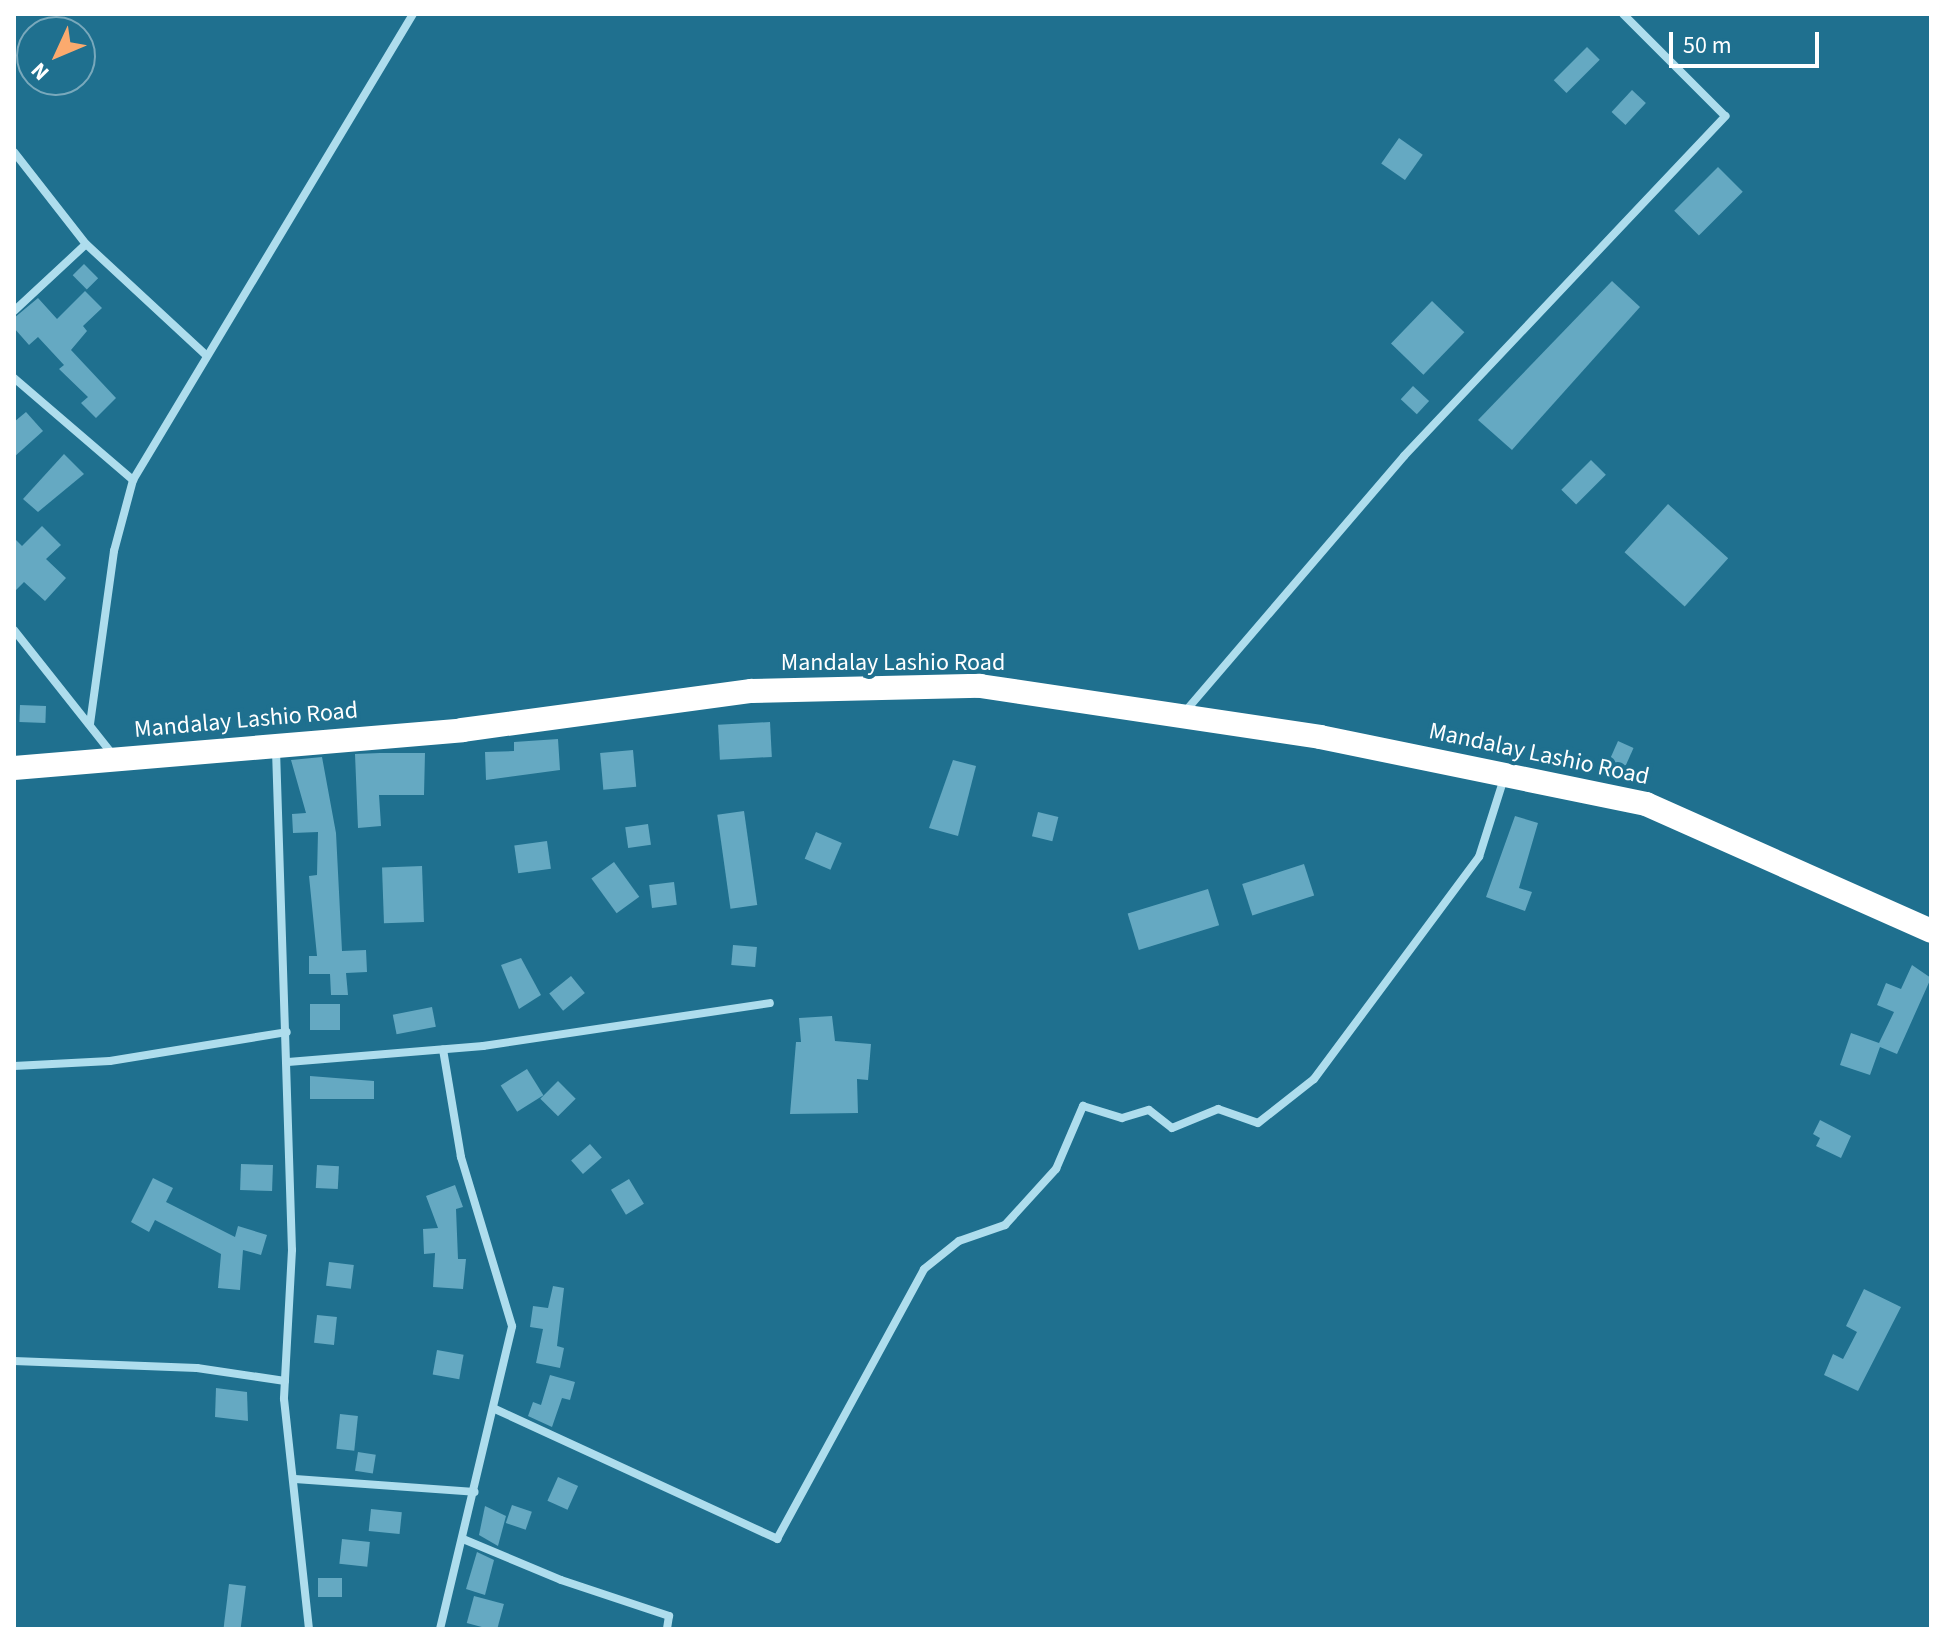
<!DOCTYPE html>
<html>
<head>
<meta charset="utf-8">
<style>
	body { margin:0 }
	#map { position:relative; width:1945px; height:1643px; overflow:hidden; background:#1f708f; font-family:"Source Sans 3",sans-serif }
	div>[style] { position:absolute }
	.building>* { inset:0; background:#65a9c2; transform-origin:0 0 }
	.street>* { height:8px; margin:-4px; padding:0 4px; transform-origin:4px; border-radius:4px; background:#aedded }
	.highway>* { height:24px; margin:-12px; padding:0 12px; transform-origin:12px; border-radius:12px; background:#fff }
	span { translate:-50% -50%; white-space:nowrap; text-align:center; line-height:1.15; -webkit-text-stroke:8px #1f708f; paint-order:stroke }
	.street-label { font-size:24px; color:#fff }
	.frame { position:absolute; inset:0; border:16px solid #fff; pointer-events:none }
	.north { position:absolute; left:16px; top:16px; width:80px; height:80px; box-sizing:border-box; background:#1f708f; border:2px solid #79a9bc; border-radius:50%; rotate:226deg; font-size:22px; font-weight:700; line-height:32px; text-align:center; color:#fff }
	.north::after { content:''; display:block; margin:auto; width:28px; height:36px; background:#fbaa6e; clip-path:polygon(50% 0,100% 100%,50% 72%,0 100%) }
	.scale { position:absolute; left:1669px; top:32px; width:150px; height:36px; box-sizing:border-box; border:4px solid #fff; border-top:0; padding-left:10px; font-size:24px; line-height:28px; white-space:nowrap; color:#fff; -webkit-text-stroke:6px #1f708f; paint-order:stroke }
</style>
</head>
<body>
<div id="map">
	<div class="building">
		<div style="left:1587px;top:47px;width:18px;height:47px;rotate:45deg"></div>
		<div style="left:1632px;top:90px;width:19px;height:30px;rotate:43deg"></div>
		<div style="left:1399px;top:138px;width:29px;height:31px;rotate:35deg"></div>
		<div style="left:1718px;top:167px;width:35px;height:62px;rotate:45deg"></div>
		<div style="left:84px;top:264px;width:20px;height:16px;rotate:45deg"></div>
		<div style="clip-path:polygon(1612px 281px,1640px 307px,1512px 450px,1478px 420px)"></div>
		<div style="clip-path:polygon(85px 291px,102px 308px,83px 326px,87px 331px,71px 350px,116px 398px,96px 418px,81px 403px,88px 397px,59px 369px,64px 365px,38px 337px,29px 345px,14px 328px,14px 318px,38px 298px,57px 319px)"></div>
		<div style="left:1432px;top:301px;width:45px;height:59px;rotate:44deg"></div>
		<div style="left:1413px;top:386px;width:22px;height:18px;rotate:43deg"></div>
		<div style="clip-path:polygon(26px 412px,43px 431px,14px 457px,14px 422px)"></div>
		<div style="clip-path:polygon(64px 454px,84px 474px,38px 512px,23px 499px)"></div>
		<div style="left:1591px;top:460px;width:21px;height:42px;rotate:45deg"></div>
		<div style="left:1668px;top:504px;width:81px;height:65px;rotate:42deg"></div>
		<div style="clip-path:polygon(42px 526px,61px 545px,46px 559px,66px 578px,45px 601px,24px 582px,14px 592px,14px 538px,22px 546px)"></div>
		<div style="left:20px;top:705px;width:26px;height:17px;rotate:2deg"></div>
		<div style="left:770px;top:722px;width:35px;height:52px;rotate:87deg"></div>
		<div style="clip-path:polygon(558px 739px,560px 770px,486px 780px,485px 752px,514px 751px,514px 742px)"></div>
		<div style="left:1618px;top:741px;width:17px;height:21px;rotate:24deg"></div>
		<div style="left:633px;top:750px;width:37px;height:33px;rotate:85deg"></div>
		<div style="clip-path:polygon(380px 753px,425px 753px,424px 795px,379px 795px,381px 826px,358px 828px,355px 754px)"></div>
		<div style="clip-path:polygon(322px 757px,336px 833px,342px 951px,366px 950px,367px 972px,346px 973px,348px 995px,331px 995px,330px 974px,309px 974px,309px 956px,317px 956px,309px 876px,317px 875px,318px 832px,293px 833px,292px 814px,306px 813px,291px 760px)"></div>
		<div style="clip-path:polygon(953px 760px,976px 766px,958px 836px,929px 828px)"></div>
		<div style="left:744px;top:811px;width:95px;height:27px;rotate:82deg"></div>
		<div style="left:1038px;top:812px;width:21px;height:25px;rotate:14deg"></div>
		<div style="clip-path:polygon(1515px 816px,1538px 823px,1519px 888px,1532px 892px,1525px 911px,1486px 897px)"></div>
		<div style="left:648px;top:824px;width:21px;height:23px;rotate:82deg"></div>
		<div style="left:816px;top:832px;width:28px;height:29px;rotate:23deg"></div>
		<div style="left:547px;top:841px;width:28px;height:33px;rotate:82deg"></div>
		<div style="left:614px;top:862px;width:43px;height:28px;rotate:54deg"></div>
		<div style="left:1304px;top:864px;width:33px;height:65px;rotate:72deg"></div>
		<div style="left:422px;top:866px;width:56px;height:40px;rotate:88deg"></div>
		<div style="left:674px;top:882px;width:23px;height:25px;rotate:83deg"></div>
		<div style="left:1208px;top:889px;width:38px;height:84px;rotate:73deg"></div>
		<div style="left:733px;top:945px;width:24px;height:20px;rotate:5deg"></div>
		<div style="clip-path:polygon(521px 958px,541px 995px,519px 1009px,501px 965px)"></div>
		<div style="clip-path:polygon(1912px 965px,1931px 978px,1897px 1054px,1880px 1047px,1870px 1075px,1840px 1065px,1851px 1033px,1879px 1043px,1894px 1012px,1877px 1005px,1886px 983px,1901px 989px)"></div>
		<div style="left:571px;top:976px;width:22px;height:28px;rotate:51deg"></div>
		<div style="left:340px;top:1004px;width:26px;height:30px;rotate:90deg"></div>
		<div style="left:432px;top:1007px;width:20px;height:40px;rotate:79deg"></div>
		<div style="clip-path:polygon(832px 1016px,835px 1041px,871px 1044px,868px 1080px,857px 1079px,858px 1113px,790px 1114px,796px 1042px,801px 1042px,799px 1018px)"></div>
		<div style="left:527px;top:1069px;width:31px;height:31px;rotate:58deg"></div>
		<div style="clip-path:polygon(310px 1076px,374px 1081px,374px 1099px,310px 1099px)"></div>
		<div style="left:558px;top:1081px;width:25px;height:25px;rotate:45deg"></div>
		<div style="clip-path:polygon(1820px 1120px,1851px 1136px,1841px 1158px,1816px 1146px,1820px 1138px,1813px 1134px)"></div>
		<div style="left:590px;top:1144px;width:18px;height:25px;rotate:49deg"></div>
		<div style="left:241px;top:1164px;width:32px;height:26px;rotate:2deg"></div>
		<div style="left:317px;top:1165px;width:22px;height:23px;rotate:3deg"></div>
		<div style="clip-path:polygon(153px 1178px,173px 1188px,166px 1202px,235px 1237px,238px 1226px,267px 1235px,261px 1255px,243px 1250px,240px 1290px,218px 1288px,221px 1254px,155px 1220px,149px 1232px,131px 1222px)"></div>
		<div style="left:629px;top:1179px;width:29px;height:21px;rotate:59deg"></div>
		<div style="clip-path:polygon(455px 1185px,463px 1207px,456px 1209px,458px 1259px,466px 1259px,463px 1289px,433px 1287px,435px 1253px,424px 1254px,423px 1229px,438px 1228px,426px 1196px)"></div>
		<div style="left:329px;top:1262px;width:25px;height:24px;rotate:7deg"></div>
		<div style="clip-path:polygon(553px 1286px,564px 1288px,557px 1346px,564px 1348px,560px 1368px,536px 1363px,543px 1329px,530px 1327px,533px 1306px,548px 1308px)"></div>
		<div style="clip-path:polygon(1864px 1289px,1901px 1307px,1858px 1391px,1824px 1375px,1833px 1354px,1843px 1359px,1857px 1332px,1846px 1326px)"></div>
		<div style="left:317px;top:1315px;width:20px;height:28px;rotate:6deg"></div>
		<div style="left:437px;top:1350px;width:27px;height:25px;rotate:10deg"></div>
		<div style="clip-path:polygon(550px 1375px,575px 1382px,570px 1400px,562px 1398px,552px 1427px,528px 1416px,533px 1402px,541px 1405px)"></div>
		<div style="clip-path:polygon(216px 1388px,247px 1392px,248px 1421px,215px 1417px)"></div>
		<div style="left:340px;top:1414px;width:18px;height:35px;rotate:6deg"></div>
		<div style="left:358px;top:1452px;width:18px;height:19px;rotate:9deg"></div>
		<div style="left:558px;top:1477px;width:22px;height:26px;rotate:24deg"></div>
		<div style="left:512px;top:1505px;width:21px;height:19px;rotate:19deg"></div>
		<div style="clip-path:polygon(485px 1506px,506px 1516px,498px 1546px,479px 1535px)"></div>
		<div style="left:371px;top:1509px;width:31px;height:22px;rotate:6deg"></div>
		<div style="left:342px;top:1539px;width:28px;height:25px;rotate:6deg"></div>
		<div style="clip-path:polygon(477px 1552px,494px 1560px,485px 1595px,466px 1589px)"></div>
		<div style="left:318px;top:1578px;width:24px;height:19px"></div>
		<div style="left:229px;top:1584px;width:17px;height:46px;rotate:7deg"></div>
		<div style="left:474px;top:1596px;width:31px;height:28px;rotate:15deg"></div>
	</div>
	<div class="street">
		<div style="left:14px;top:152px;width:117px;rotate:52deg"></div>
		<div style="left:86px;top:244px;width:163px;rotate:42.8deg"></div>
		<div style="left:14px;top:311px;width:98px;rotate:-42.9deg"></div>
		<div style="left:14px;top:378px;width:157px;rotate:40.6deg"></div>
		<div style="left:14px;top:630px;width:161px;rotate:51.6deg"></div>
		<div style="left:1183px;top:714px;width:340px;rotate:-49.4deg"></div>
		<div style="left:1404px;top:456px;width:468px;rotate:-46.6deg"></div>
		<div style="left:1725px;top:116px;width:144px;rotate:-135deg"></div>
		<div style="left:90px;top:724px;width:175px;rotate:-82.1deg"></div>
		<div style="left:114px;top:551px;width:73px;rotate:-75deg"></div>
		<div style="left:133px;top:480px;width:544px;rotate:-59deg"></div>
		<div style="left:276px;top:750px;width:500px;rotate:88.17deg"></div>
		<div style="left:292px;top:1250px;width:149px;rotate:93.1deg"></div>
		<div style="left:284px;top:1399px;width:231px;rotate:83.8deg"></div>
		<div style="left:288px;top:1062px;width:196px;rotate:-4.7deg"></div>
		<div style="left:483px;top:1046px;width:290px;rotate:-8.5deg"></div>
		<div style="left:14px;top:1066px;width:96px;rotate:-3deg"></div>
		<div style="left:110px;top:1061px;width:179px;rotate:-9.3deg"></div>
		<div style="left:14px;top:1361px;width:183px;rotate:2.2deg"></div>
		<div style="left:197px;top:1368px;width:89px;rotate:8.4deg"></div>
		<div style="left:495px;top:1409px;width:311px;rotate:24.7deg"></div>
		<div style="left:777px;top:1539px;width:307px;rotate:-61.4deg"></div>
		<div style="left:924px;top:1269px;width:45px;rotate:-38.7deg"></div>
		<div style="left:959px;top:1241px;width:49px;rotate:-19.2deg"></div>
		<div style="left:1005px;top:1225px;width:76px;rotate:-47.7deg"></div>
		<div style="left:1056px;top:1169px;width:69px;rotate:-66.8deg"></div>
		<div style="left:1083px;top:1106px;width:41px;rotate:17.1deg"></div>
		<div style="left:1122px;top:1118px;width:28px;rotate:-17deg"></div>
		<div style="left:1149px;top:1110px;width:29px;rotate:38deg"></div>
		<div style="left:1172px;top:1128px;width:50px;rotate:-22.4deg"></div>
		<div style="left:1218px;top:1109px;width:42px;rotate:19.3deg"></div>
		<div style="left:1258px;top:1123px;width:71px;rotate:-38.2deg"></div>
		<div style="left:1314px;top:1079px;width:277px;rotate:-53.4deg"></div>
		<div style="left:1479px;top:857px;width:83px;rotate:-72.4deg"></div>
		<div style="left:295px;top:1479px;width:180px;rotate:4.1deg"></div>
		<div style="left:463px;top:1539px;width:106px;rotate:22.7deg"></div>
		<div style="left:561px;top:1580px;width:114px;rotate:18.4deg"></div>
		<div style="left:669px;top:1616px;width:13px;rotate:99deg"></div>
		<div style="left:440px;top:1629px;width:311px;rotate:-76.6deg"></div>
		<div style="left:512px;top:1326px;width:177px;rotate:-106.8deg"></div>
		<div style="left:461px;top:1157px;width:109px;rotate:-99.5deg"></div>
	</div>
	<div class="highway">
		<div style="left:14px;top:768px;width:450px;rotate:-4.8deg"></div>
		<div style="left:462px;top:730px;width:292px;rotate:-7.7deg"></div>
		<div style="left:751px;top:691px;width:229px;rotate:-1.3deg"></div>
		<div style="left:980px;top:686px;width:344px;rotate:8.5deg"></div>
		<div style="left:1320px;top:737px;width:333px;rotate:11.6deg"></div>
		<div style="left:1646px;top:804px;width:312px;rotate:24deg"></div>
	</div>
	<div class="street-label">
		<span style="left:893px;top:663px">Mandalay Lashio Road</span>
		<span style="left:246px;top:720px;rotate:-5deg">Mandalay Lashio Road</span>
		<span style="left:1539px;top:754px;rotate:12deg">Mandalay Lashio Road</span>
	</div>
	<div class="frame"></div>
	<div class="north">N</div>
	<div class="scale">50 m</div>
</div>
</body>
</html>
